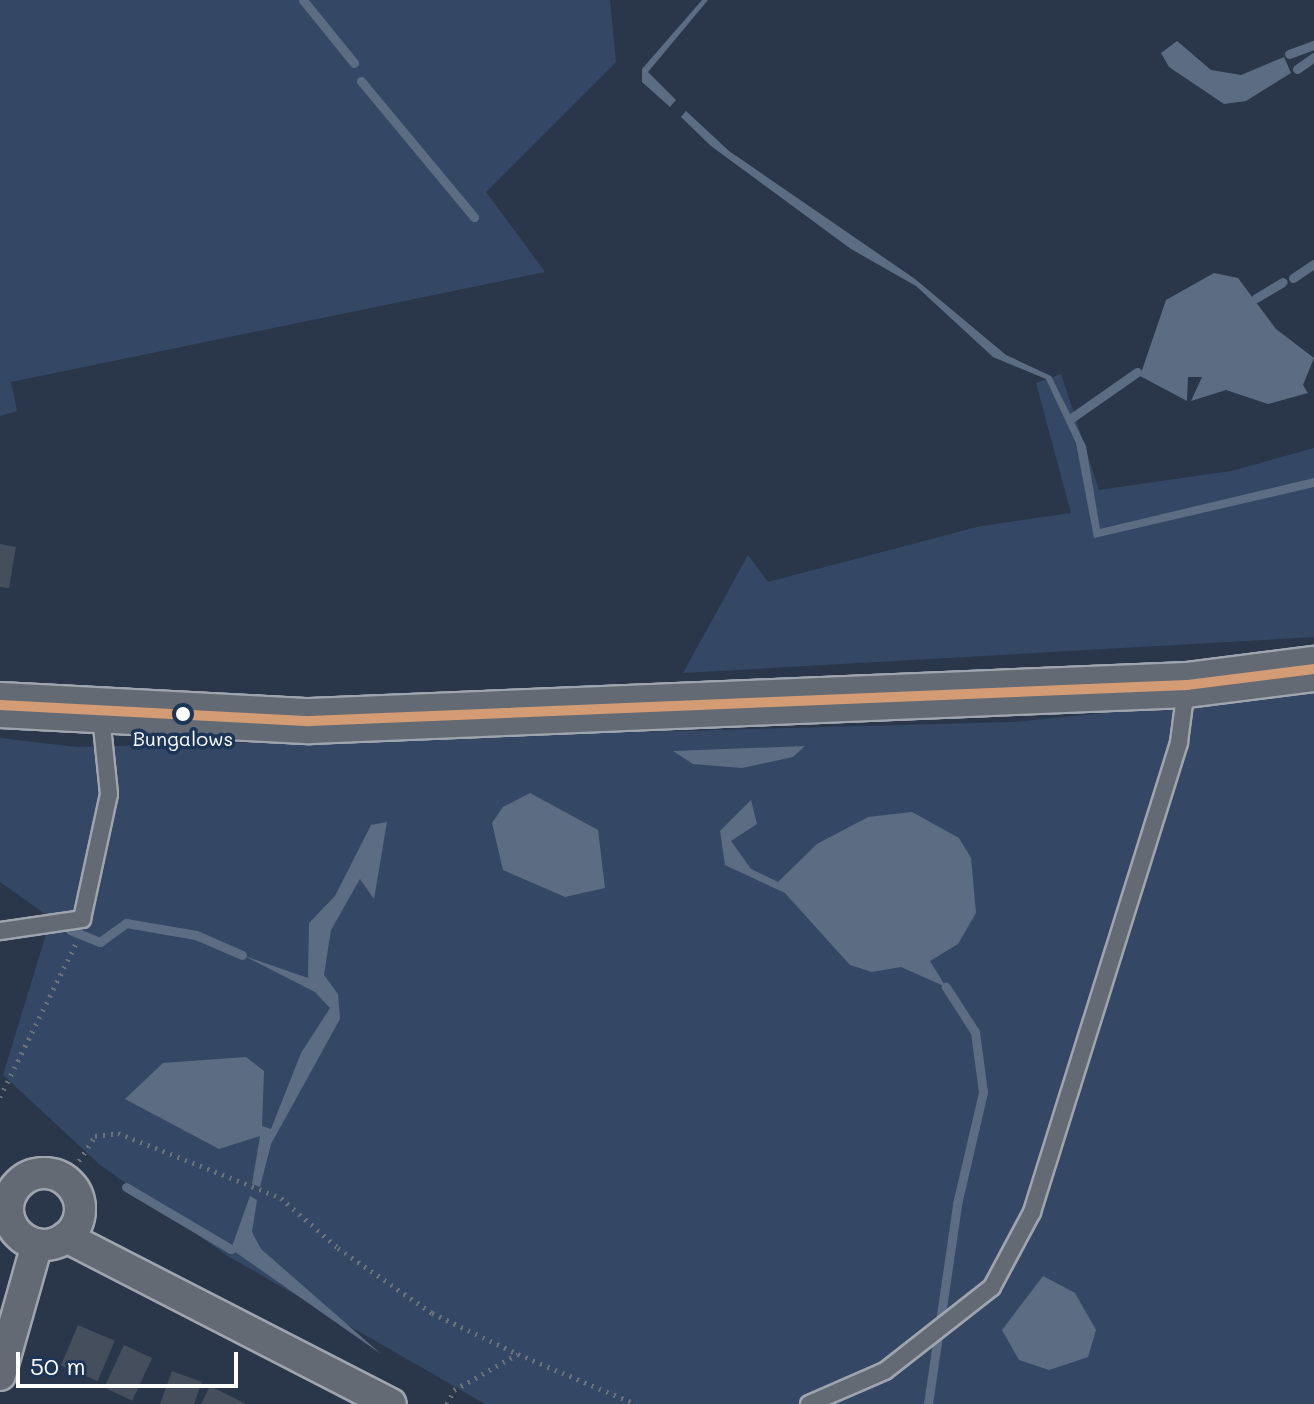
<!DOCTYPE html>
<html>
<head>
<meta charset="utf-8">
<style>
	body { margin:0 }
	#map { position:relative; width:1314px; height:1404px; overflow:hidden; background:#2a374a; font-family:Mali,sans-serif }
	div>[style] { position:absolute }
	.green>* { inset:0; background:#344865 }
	.water>* { inset:0; background:#5c6d83 }
	.stream>* { height:9px; margin:-4.5px; padding:0 4.5px; transform-origin:4.5px; border-radius:4.5px; background:#5c6d83 }
	.building>* { inset:0; background:#444e5c; transform-origin:0 0 }
	.path>* { height:5px; margin-top:-2.5px; transform-origin:0; background:repeating-linear-gradient(90deg,#6a727c 0 2px,transparent 0 8px) }
	.roads { filter:drop-shadow(2px 0 #9fa5ae) drop-shadow(-2px 0 #9fa5ae) drop-shadow(0 2px #9fa5ae) drop-shadow(0 -2px #9fa5ae) }
	.service>* { height:16px; margin:-8px; padding:0 8px; transform-origin:8px; border-radius:8px; background:#636a74 }
	.minor>* { height:30px; margin:-15px; padding:0 15px; transform-origin:15px; border-radius:15px; background:#636a74 }
	.minor>.ring { margin:-15px; padding:0; box-sizing:content-box; background:none; border:30px solid #636a74; border-radius:50% }
	.primary>* { height:44px; margin:-22px; padding:0 22px; transform-origin:22px; border-radius:22px; background:#636a74 }
	.bus-1>* { height:10px; margin:-5px; padding:0 5px; transform-origin:5px; border-radius:5px; background:#d39c74 }
	.dots>* { width:22px; height:22px; translate:-50% -50%; box-sizing:border-box; border:4px solid #1d3557; border-radius:50% }
	span { translate:-50% -50%; white-space:nowrap; text-align:center; line-height:1.15; -webkit-text-stroke:7px #1d3557; paint-order:stroke }
	.bus-label { font-size:20px; color:#fff }
	.scale { position:absolute; left:16px; top:1352px; width:222px; height:36px; box-sizing:border-box; border:4px solid #fff; border-top:0; padding-left:10px; font-size:24px; line-height:28px; white-space:nowrap; color:#fff; -webkit-text-stroke:6px #1d3557; paint-order:stroke }
</style>
</head>
<body>
<div id="map">
	<div class="green">
		<div style="clip-path:polygon(0 0,610px 0,616px 62px,486px 192px,545px 272px,11px 382px,17px 411px,0 416px)"></div>
		<div style="clip-path:polygon(1061px 374px,1099px 490px,1231px 471px,1314px 448px,1314px 637px,683px 673px,748px 555px,768px 582px,981px 526px,1071px 513px,1036px 383px)"></div>
		<div style="clip-path:polygon(1314px 692px,1314px 1404px,485px 1404px,226px 1255px,99px 1164px,3px 1075px,51px 918px,0 882px,0 738px,77px 747px,1014px 722px)"></div>
	</div>
	<div class="water">
		<div style="clip-path:polygon(702px 0,708px 0,648px 72px,676px 100px,670px 107px,642px 82px,642px 69px)"></div>
		<div style="clip-path:polygon(1177px 41px,1211px 70px,1241px 75px,1284px 57px,1291px 73px,1246px 101px,1224px 104px,1169px 67px,1161px 53px)"></div>
		<div style="clip-path:polygon(686px 111px,729px 151px,915px 279px,1006px 355px,1051px 376px,1086px 446px,1100px 529px,1314px 478px,1314px 487px,1094px 538px,1076px 443px,1046px 379px,993px 357px,916px 286px,851px 249px,711px 146px,681px 117px)"></div>
		<div style="clip-path:polygon(1214px 273px,1238px 278px,1276px 329px,1314px 358px,1303px 385px,1308px 393px,1268px 404px,1226px 390px,1191px 401px,1202px 377px,1188px 377px,1187px 401px,1140px 376px,1166px 300px)"></div>
		<div style="clip-path:polygon(805px 746px,793px 757px,742px 768px,693px 764px,673px 751px)"></div>
		<div style="clip-path:polygon(530px 793px,598px 830px,605px 888px,565px 897px,503px 870px,492px 823px,503px 807px)"></div>
		<div style="clip-path:polygon(751px 800px,757px 824px,731px 841px,751px 869px,778px 882px,817px 844px,868px 817px,912px 812px,959px 838px,971px 858px,976px 913px,958px 944px,930px 961px,946px 987px,901px 967px,872px 972px,850px 965px,785px 893px,725px 865px,720px 831px)"></div>
		<div style="clip-path:polygon(387px 822px,374px 899px,360px 879px,331px 930px,324px 975px,338px 994px,340px 1019px,271px 1144px,260px 1187px,252px 1184px,260px 1136px,219px 1149px,125px 1099px,163px 1063px,246px 1057px,264px 1071px,262px 1126px,271px 1129px,301px 1053px,330px 1008px,315px 992px,242px 955px,308px 978px,309px 923px,335px 896px,371px 825px)"></div>
		<div style="clip-path:polygon(250px 1196px,257px 1200px,252px 1232px,261px 1249px,381px 1354px,231px 1249px)"></div>
		<div style="clip-path:polygon(1043px 1276px,1075px 1293px,1096px 1330px,1088px 1357px,1049px 1370px,1019px 1360px,1002px 1330px)"></div>
	</div>
	<div class="stream">
		<div style="left:303px;top:0;width:81px;rotate:51deg"></div>
		<div style="left:1289px;top:54px;width:27px;rotate:-20deg"></div>
		<div style="left:1297px;top:69px;width:21px;rotate:-35deg"></div>
		<div style="left:361px;top:81px;width:177px;rotate:50.3deg"></div>
		<div style="left:1293px;top:278px;width:25px;rotate:-34deg"></div>
		<div style="left:1256px;top:298px;width:31px;rotate:-31deg"></div>
		<div style="left:1070px;top:419px;width:82px;rotate:-35deg"></div>
		<div style="left:70px;top:930px;width:32px;rotate:22deg"></div>
		<div style="left:100px;top:942px;width:32px;rotate:-36deg"></div>
		<div style="left:126px;top:923px;width:71px;rotate:9.7deg"></div>
		<div style="left:196px;top:935px;width:50px;rotate:23.5deg"></div>
		<div style="left:126px;top:1187px;width:122px;rotate:30.6deg"></div>
		<div style="left:928px;top:1404px;width:202px;rotate:-81.7deg"></div>
		<div style="left:957px;top:1204px;width:115px;rotate:-76.9deg"></div>
		<div style="left:983px;top:1092px;width:61px;rotate:-97.6deg"></div>
		<div style="left:975px;top:1032px;width:54px;rotate:-122.8deg"></div>
	</div>
	<div class="building">
		<div style="clip-path:polygon(0 544px,16px 547px,9px 588px,0 587px)"></div>
		<div style="left:78px;top:1325px;width:40px;height:44px;rotate:23deg"></div>
		<div style="left:124px;top:1345px;width:31px;height:47px;rotate:25deg"></div>
		<div style="clip-path:polygon(172px 1371px,202px 1382px,194px 1404px,160px 1404px)"></div>
		<div style="clip-path:polygon(210px 1386px,246px 1404px,201px 1404px)"></div>
	</div>
	<div class="path">
		<div style="left:0;top:1097px;width:174px;rotate:-63.7deg"></div>
		<div style="left:66px;top:1181px;width:54px;rotate:-57.2deg"></div>
		<div style="left:95px;top:1136px;width:23px;rotate:-7deg"></div>
		<div style="left:118px;top:1133px;width:175px;rotate:21.7deg"></div>
		<div style="left:281px;top:1198px;width:76px;rotate:41.3deg"></div>
		<div style="left:338px;top:1248px;width:114px;rotate:34.7deg"></div>
		<div style="left:432px;top:1313px;width:95px;rotate:25.5deg"></div>
		<div style="left:447px;top:1404px;width:16px;rotate:-63deg"></div>
		<div style="left:454px;top:1390px;width:73px;rotate:-29.4deg"></div>
		<div style="left:518px;top:1354px;width:128px;rotate:23deg"></div>
	</div>
	<div class="roads">
		<div class="service">
			<div style="left:0;top:931px;width:83px;rotate:-8.3deg"></div>
			<div style="left:82px;top:919px;width:128px;rotate:-77.8deg"></div>
			<div style="left:109px;top:794px;width:78px;rotate:-95.9deg"></div>
			<div style="left:809px;top:1404px;width:83px;rotate:-23.5deg"></div>
			<div style="left:885px;top:1371px;width:136px;rotate:-38.1deg"></div>
			<div style="left:992px;top:1287px;width:85px;rotate:-61.9deg"></div>
			<div style="left:1032px;top:1212px;width:492px;rotate:-72.6deg"></div>
			<div style="left:1179px;top:742px;width:53px;rotate:-82.5deg"></div>
		</div>
		<div class="minor">
			<div class="ring" style="left:8px;top:1173px;width:42px;height:42px"></div>
			<div style="left:66px;top:1237px;width:365px;rotate:27.2deg"></div>
			<div style="left:0;top:1375px;width:136px;rotate:-74.2deg"></div>
		</div>
		<div class="primary">
			<div style="left:0;top:705px;width:310px;rotate:3deg"></div>
			<div style="left:310px;top:721px;width:878px;rotate:-2.35deg"></div>
			<div style="left:1187px;top:685px;width:128px;rotate:-7.2deg"></div>
		</div>
	</div>
	<div class="bus-1">
		<div style="left:0;top:705px;width:310px;rotate:3deg"></div>
		<div style="left:310px;top:721px;width:878px;rotate:-2.35deg"></div>
		<div style="left:1187px;top:685px;width:128px;rotate:-7.2deg"></div>
	</div>
	<div class="dots">
		<div style="left:183px;top:714px;background:#fff"></div>
	</div>
	<div class="bus-label">
		<span style="left:183px;top:738px">Bungalows</span>
	</div>
	<div class="scale">50 m</div>
</div>
</body>
</html>
